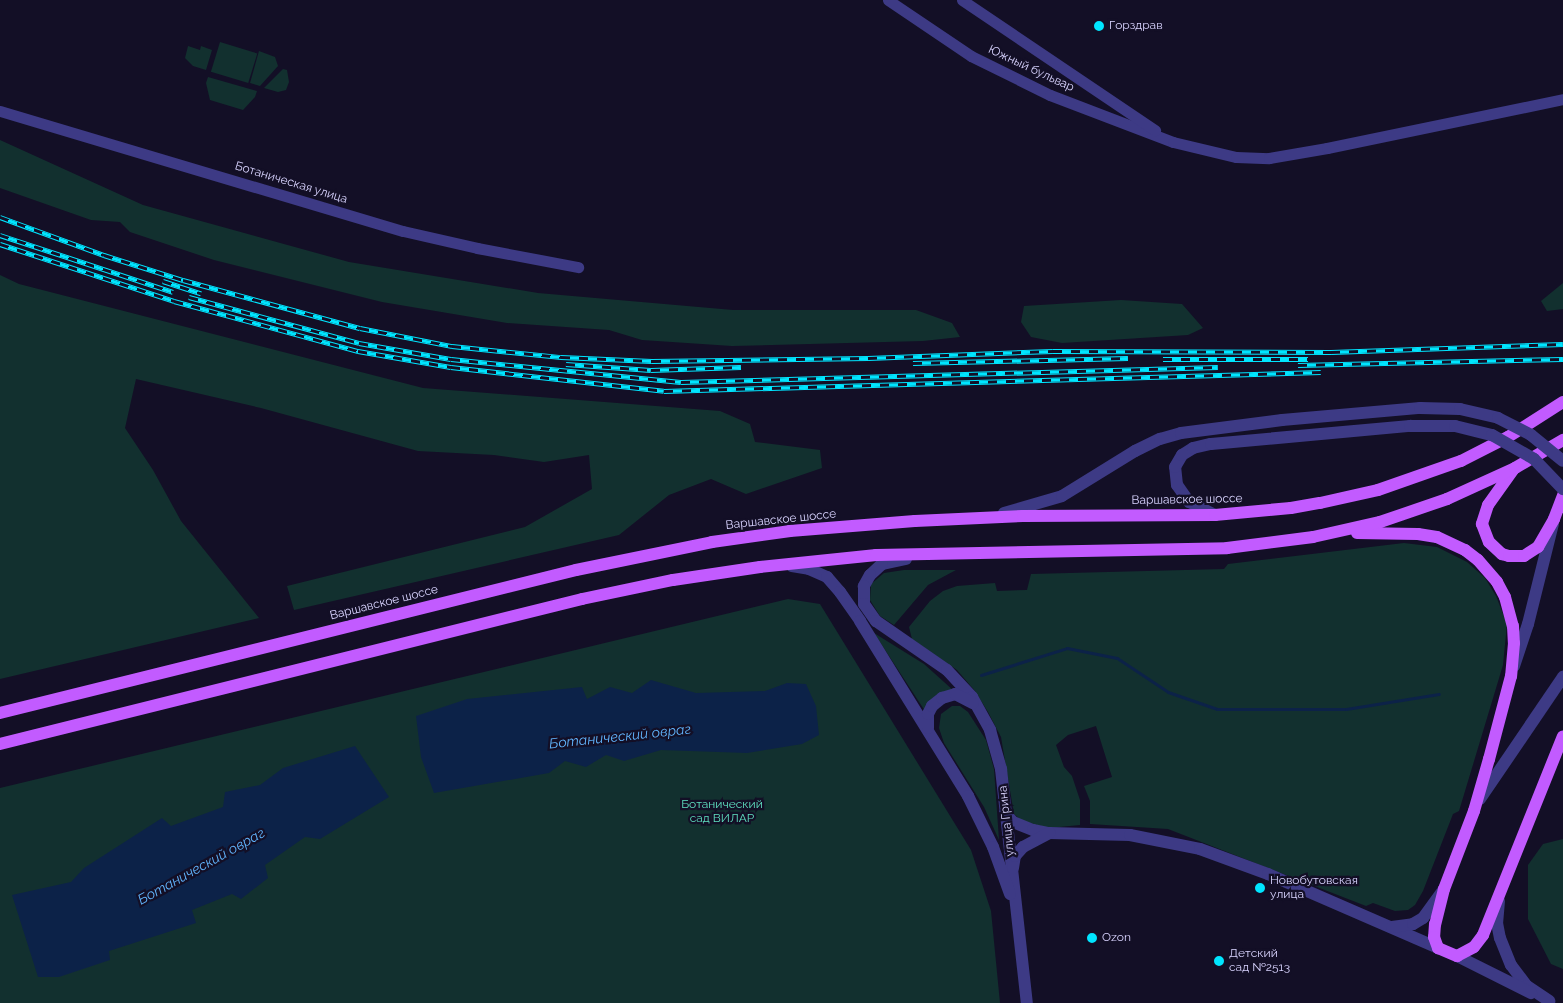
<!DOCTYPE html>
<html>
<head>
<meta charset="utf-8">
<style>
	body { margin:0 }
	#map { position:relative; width:1563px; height:1003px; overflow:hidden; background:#130f26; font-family:Raleway,sans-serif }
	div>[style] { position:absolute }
	.green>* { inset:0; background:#12302f; transform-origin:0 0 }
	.water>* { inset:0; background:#0c2248 }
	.stream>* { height:3px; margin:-1.5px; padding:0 1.5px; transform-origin:1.5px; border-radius:1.5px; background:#0c2248 }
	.minor>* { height:11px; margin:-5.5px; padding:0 5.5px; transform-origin:5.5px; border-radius:5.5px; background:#3d3a85 }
	.tertiary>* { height:12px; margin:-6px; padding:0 6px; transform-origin:6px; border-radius:6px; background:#3d3a85 }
	.primary>* { height:12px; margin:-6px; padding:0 6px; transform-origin:6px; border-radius:6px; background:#c25bff }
	.rail>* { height:5px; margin-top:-2.5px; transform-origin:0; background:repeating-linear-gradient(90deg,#130f26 0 9px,#00e5ff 0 18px); box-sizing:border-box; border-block:1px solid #00e5ff }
	.tertiary-bridge>* { height:12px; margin:-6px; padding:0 6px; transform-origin:6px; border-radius:6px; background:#3d3a85 }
	.dots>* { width:14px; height:14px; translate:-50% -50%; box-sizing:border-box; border:2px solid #130f26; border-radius:50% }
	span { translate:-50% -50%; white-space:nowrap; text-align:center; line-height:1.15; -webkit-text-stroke:4.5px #130f26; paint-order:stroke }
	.poi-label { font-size:12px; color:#d9d4ff }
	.left { translate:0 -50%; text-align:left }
	.street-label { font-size:12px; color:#d9d4ff }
	.park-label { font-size:12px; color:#5fe0c0 }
	.water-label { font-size:14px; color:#62b6ff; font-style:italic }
</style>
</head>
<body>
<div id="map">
	<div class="green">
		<div style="left:220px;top:42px;width:39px;height:31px;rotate:17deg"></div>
		<div style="clip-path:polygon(188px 46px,200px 50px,201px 46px,212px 50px,206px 70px,193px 66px,185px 58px)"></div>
		<div style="clip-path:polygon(259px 51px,275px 57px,278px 66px,260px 86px,250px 83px)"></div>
		<div style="clip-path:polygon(283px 69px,287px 70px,289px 82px,286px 90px,278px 92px,264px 88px)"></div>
		<div style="clip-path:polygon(208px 77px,257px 91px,255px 97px,243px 110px,210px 100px,206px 83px)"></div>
		<div style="clip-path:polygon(0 140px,143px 205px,349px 262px,538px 293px,733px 310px,916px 310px,952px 323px,960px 337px,923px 341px,732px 346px,642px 340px,609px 330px,507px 323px,382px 302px,214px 260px,130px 232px,120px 222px,91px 220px,0 188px)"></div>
		<div style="clip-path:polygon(0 275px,19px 284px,423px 388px,720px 411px,750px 424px,755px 442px,820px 450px,822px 468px,746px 494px,711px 479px,669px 495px,619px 535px,294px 610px,287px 586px,525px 527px,592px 489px,589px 455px,544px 462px,494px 455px,418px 451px,261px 408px,136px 379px,125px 428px,153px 470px,181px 521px,259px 618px,0 679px)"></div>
		<div style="clip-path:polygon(1563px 283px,1563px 309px,1547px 311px,1541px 301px)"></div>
		<div style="clip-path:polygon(1121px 300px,1182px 304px,1203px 328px,1188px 335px,1062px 343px,1031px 337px,1021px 322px,1024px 306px)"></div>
		<div style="clip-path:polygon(1404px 543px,1437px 547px,1467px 562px,1485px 578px,1496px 596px,1507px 624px,1503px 665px,1459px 811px,1453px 814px,1423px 891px,1415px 905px,1408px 910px,1395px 911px,1373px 903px,1366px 906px,1168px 829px,1090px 824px,1090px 801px,1084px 786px,1112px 777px,1096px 726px,1068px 735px,1056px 745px,1064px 767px,1072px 776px,1080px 800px,1080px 825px,1049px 828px,1022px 821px,1014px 814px,1001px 737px,988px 712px,975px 691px,957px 670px,912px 639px,909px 627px,930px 601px,943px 591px,957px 586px,995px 583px,997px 591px,1027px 590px,1031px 574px,1224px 569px,1228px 564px)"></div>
		<div style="clip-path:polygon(956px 570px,928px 585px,894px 625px,880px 616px,870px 600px,871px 584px,884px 573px,904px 570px)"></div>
		<div style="clip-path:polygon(788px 599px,820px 604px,971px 850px,991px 911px,1000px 1003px,0 1003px,0 788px)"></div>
		<div style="clip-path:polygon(874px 633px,924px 664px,954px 691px,925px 711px)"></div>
		<div style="clip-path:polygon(952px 706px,960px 706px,968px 712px,986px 740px,994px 769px,999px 840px,984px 807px,944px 743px,939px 728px,941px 714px)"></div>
		<div style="clip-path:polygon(1563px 839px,1563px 969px,1551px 964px,1528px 919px,1528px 865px,1543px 844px)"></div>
	</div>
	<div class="water">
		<div style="clip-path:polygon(651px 680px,696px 693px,765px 691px,787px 683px,806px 684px,816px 706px,819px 735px,802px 744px,747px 753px,661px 750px,624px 761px,606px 755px,586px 767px,565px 761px,549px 773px,434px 793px,421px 757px,416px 716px,467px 699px,582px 687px,587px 699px,610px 687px,632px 693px)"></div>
		<div style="clip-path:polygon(355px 746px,389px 797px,320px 839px,305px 837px,265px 865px,268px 878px,241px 899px,232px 894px,192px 910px,196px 923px,109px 951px,110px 960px,59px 977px,38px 977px,12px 895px,71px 882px,84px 868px,162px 818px,171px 826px,223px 807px,225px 792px,260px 785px,283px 768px)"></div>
	</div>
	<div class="stream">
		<div style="left:981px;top:675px;width:90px;rotate:-17.4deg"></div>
		<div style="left:1067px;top:648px;width:51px;rotate:11.3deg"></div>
		<div style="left:1117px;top:658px;width:61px;rotate:33.7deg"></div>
		<div style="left:1168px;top:692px;width:52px;rotate:19.1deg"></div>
		<div style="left:1217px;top:709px;width:129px"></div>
		<div style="left:1346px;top:709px;width:94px;rotate:-9.2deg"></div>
	</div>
	<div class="minor">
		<div style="left:888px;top:0;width:100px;rotate:34deg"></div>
		<div style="left:971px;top:56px;width:88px;rotate:26.3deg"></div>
		<div style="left:1050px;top:95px;width:132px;rotate:20.9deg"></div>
		<div style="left:1173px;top:142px;width:65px;rotate:13.4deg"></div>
		<div style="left:1236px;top:157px;width:33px;rotate:2deg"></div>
		<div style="left:1269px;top:158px;width:59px;rotate:-9.8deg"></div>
		<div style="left:1327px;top:148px;width:241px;rotate:-11.7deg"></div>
		<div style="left:962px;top:0;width:233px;rotate:34deg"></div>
		<div style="left:0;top:111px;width:420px;rotate:16.6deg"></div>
		<div style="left:403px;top:231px;width:76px;rotate:12.9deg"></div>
		<div style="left:477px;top:248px;width:103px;rotate:10.7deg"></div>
	</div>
	<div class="tertiary">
		<div style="left:1004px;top:513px;width:60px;rotate:-16.3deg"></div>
		<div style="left:1062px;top:496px;width:86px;rotate:-31.7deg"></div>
		<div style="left:1135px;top:451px;width:28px;rotate:-26deg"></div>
		<div style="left:1160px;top:439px;width:22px;rotate:-16deg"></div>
		<div style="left:1181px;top:433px;width:102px;rotate:-7.3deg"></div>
		<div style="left:1282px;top:420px;width:139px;rotate:-5deg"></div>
		<div style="left:1215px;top:515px;width:29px;rotate:-153deg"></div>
		<div style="left:1189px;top:502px;width:21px;rotate:-125deg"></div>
		<div style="left:1177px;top:485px;width:18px;rotate:-96deg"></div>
		<div style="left:1175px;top:467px;width:14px;rotate:-60deg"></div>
		<div style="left:1182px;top:455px;width:13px;rotate:-32deg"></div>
		<div style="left:1193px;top:448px;width:18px;rotate:-13deg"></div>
		<div style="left:1211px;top:444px;width:200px;rotate:-5.2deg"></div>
		<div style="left:906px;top:559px;width:25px;rotate:168deg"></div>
		<div style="left:882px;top:564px;width:16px;rotate:137deg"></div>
		<div style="left:870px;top:575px;width:13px;rotate:119deg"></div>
		<div style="left:864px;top:586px;width:18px;rotate:90deg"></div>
		<div style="left:864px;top:604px;width:21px;rotate:55deg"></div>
		<div style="left:876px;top:621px;width:86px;rotate:34.6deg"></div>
		<div style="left:947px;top:670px;width:37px;rotate:47deg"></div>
		<div style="left:972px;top:697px;width:38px;rotate:61deg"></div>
		<div style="left:990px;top:730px;width:41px;rotate:74.2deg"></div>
		<div style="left:1001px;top:769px;width:235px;rotate:83.7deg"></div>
		<div style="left:792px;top:566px;width:17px;rotate:10deg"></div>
		<div style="left:809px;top:569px;width:20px;rotate:24deg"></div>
		<div style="left:827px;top:577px;width:20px;rotate:49deg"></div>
		<div style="left:840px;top:592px;width:35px;rotate:55deg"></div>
		<div style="left:860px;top:621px;width:206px;rotate:58.3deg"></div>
		<div style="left:968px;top:796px;width:57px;rotate:63.9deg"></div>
		<div style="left:993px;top:847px;width:50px;rotate:70.1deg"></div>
		<div style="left:1514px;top:666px;width:44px;rotate:-71.6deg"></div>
		<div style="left:1528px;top:624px;width:103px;rotate:-76deg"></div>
		<div style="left:928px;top:728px;width:14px;rotate:-90deg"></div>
		<div style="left:928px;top:714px;width:9px;rotate:-63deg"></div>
		<div style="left:932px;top:706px;width:13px;rotate:-39deg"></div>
		<div style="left:942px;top:698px;width:14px;rotate:-17deg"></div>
		<div style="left:955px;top:694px;width:20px;rotate:27deg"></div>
		<div style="left:1480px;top:799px;width:148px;rotate:-55.8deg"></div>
		<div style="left:1005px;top:813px;width:12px;rotate:48deg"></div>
		<div style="left:1013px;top:822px;width:22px;rotate:22deg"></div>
		<div style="left:1033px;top:830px;width:16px;rotate:11deg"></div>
		<div style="left:1049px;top:833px;width:81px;rotate:1.4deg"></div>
		<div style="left:1130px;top:835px;width:71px;rotate:11.3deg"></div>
		<div style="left:1200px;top:849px;width:72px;rotate:20.2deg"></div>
		<div style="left:1268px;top:874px;width:185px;rotate:23.5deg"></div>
		<div style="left:1013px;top:868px;width:12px;rotate:-81deg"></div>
		<div style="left:1015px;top:856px;width:12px;rotate:-48deg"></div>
		<div style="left:1023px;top:847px;width:30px;rotate:-28deg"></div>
		<div style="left:1499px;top:901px;width:22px;rotate:95deg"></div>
		<div style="left:1497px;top:923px;width:15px;rotate:79deg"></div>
		<div style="left:1500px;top:938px;width:29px;rotate:68deg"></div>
		<div style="left:1511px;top:965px;width:26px;rotate:53deg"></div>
		<div style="left:1527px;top:986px;width:27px;rotate:34deg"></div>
		<div style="left:1392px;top:927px;width:21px;rotate:-8deg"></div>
		<div style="left:1413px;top:924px;width:12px;rotate:-31deg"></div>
		<div style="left:1423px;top:918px;width:34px;rotate:-54deg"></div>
		<div style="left:1457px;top:956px;width:83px;rotate:26.6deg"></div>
	</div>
	<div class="primary">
		<div style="left:1513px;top:470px;width:43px;rotate:125.5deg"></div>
		<div style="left:1488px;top:505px;width:20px;rotate:108deg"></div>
		<div style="left:1482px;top:524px;width:19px;rotate:69deg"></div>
		<div style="left:1489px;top:542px;width:18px;rotate:43deg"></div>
		<div style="left:1502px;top:554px;width:7px;rotate:16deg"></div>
		<div style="left:1509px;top:556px;width:15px"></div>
		<div style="left:1524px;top:556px;width:17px;rotate:-33deg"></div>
		<div style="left:1538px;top:547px;width:32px;rotate:-60deg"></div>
		<div style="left:1554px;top:519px;width:26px;rotate:-69deg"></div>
		<div style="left:1357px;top:533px;width:61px;rotate:0.9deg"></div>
		<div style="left:1418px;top:534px;width:19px;rotate:9deg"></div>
		<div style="left:1437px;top:537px;width:31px;rotate:25deg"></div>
		<div style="left:1465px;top:550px;width:16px;rotate:38deg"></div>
		<div style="left:1478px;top:560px;width:29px;rotate:49deg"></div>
		<div style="left:1497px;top:582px;width:17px;rotate:62deg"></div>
		<div style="left:1505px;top:597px;width:30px;rotate:75deg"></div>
		<div style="left:1513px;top:626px;width:17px;rotate:87deg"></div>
		<div style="left:1514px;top:643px;width:33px;rotate:95deg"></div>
		<div style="left:1511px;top:676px;width:86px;rotate:104.8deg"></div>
		<div style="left:1489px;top:759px;width:54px;rotate:106.1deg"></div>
		<div style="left:1474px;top:811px;width:84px;rotate:111deg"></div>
		<div style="left:1444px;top:889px;width:36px;rotate:104deg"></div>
		<div style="left:1435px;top:924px;width:13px;rotate:94deg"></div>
		<div style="left:1434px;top:937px;width:12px;rotate:70deg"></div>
		<div style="left:1438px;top:948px;width:21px;rotate:23deg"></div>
		<div style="left:1457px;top:956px;width:19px;rotate:-28deg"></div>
		<div style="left:1474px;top:947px;width:15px;rotate:-53deg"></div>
		<div style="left:1483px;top:935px;width:214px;rotate:-68.1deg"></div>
		<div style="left:0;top:713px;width:593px;rotate:-13.94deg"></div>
		<div style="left:576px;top:570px;width:139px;rotate:-11.6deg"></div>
		<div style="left:712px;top:542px;width:79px;rotate:-8deg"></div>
		<div style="left:790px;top:531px;width:125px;rotate:-4.6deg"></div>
		<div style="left:915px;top:521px;width:108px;rotate:-2.7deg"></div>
		<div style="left:1023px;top:516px;width:192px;rotate:-0.3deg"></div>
		<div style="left:1215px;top:515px;width:76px;rotate:-5.3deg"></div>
		<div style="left:1291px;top:508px;width:29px;rotate:-10deg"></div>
		<div style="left:1320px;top:503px;width:59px;rotate:-12.6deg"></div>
		<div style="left:1378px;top:490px;width:88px;rotate:-19.3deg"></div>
		<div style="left:1461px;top:461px;width:53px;rotate:-27.1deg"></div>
		<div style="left:1508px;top:437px;width:65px;rotate:-32.5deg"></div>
		<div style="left:0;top:744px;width:600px;rotate:-13.99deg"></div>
		<div style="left:582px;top:599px;width:93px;rotate:-11.8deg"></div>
		<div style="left:673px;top:580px;width:88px;rotate:-8.5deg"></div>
		<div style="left:760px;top:567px;width:117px;rotate:-5.9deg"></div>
		<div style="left:876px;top:555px;width:351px;rotate:-1.1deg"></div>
		<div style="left:1227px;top:548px;width:87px;rotate:-7.3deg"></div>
		<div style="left:1313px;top:537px;width:69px;rotate:-12.6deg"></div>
		<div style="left:1380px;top:522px;width:71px;rotate:-18.9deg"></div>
		<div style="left:1447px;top:499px;width:75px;rotate:-24.5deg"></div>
		<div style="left:1515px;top:468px;width:56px;rotate:-30.3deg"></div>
	</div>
	<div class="rail">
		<div style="left:0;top:217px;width:111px;rotate:20.1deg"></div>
		<div style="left:104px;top:255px;width:83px;rotate:17.6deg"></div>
		<div style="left:183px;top:280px;width:183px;rotate:15.2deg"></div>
		<div style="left:360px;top:328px;width:94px;rotate:11.1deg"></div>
		<div style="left:452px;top:346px;width:110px;rotate:5.8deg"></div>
		<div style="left:561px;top:357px;width:91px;rotate:2.5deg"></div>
		<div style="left:652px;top:361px;width:216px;rotate:-0.8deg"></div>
		<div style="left:868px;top:358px;width:185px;rotate:-2.2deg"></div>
		<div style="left:1053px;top:351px;width:278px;rotate:0.2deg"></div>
		<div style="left:1331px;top:352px;width:232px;rotate:-2deg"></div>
		<div style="left:0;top:235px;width:182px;rotate:18.2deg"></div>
		<div style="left:0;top:244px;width:183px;rotate:18.1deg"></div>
		<div style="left:174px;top:301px;width:191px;rotate:15.2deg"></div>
		<div style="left:358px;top:351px;width:94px;rotate:9.8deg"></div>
		<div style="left:451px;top:367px;width:214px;rotate:6.4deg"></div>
		<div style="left:664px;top:391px;width:657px;rotate:-1.66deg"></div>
		<div style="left:163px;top:281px;width:40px;rotate:18deg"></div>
		<div style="left:189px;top:297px;width:176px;rotate:15.1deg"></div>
		<div style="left:359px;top:343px;width:93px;rotate:9.9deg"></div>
		<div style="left:451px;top:359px;width:231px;rotate:5.7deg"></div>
		<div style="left:681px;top:382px;width:537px;rotate:-1.6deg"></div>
		<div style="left:1163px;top:359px;width:145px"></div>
		<div style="left:913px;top:363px;width:215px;rotate:-1.3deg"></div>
		<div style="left:566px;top:364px;width:85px;rotate:4deg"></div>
		<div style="left:651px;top:370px;width:90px;rotate:-1.9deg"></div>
		<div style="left:1298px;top:365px;width:265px;rotate:-1.3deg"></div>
	</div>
	<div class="tertiary-bridge">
		<div style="left:1420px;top:408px;width:40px;rotate:1.4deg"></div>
		<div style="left:1460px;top:409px;width:39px;rotate:13deg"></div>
		<div style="left:1498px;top:418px;width:37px;rotate:27deg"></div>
		<div style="left:1531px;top:435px;width:41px;rotate:39.1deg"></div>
		<div style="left:1410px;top:426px;width:45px"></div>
		<div style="left:1455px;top:426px;width:38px;rotate:14deg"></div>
		<div style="left:1492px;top:435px;width:48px;rotate:29.7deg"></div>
		<div style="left:1534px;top:459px;width:42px;rotate:46deg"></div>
	</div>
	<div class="dots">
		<div style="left:1099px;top:26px;background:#00e5ff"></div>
		<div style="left:1260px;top:888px;background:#00e5ff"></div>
		<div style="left:1092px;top:938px;background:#00e5ff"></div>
		<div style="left:1219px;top:961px;background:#00e5ff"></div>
	</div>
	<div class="poi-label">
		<span class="left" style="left:1109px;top:26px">Горздрав</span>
		<span class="left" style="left:1270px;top:888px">Новобутовская<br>улица</span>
		<span class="left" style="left:1102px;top:938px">Ozon</span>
		<span class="left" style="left:1229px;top:961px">Детский<br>сад №2513</span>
	</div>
	<div class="street-label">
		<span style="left:1031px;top:69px;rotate:25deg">Южный бульвар</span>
		<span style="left:291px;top:183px;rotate:17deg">Ботаническая улица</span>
		<span style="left:1187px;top:500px;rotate:-1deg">Варшавское шоссе</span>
		<span style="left:781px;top:520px;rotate:-6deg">Варшавское шоссе</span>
		<span style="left:384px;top:603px;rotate:-14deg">Варшавское шоссе</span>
		<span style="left:1007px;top:821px;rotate:-96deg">улица Грина</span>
	</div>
	<div class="park-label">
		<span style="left:722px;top:812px">Ботанический<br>сад ВИЛАР</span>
	</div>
	<div class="water-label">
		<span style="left:620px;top:736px;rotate:-6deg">Ботанический овраг</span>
		<span style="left:201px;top:866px;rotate:-29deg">Ботанический овраг</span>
	</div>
</div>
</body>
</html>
